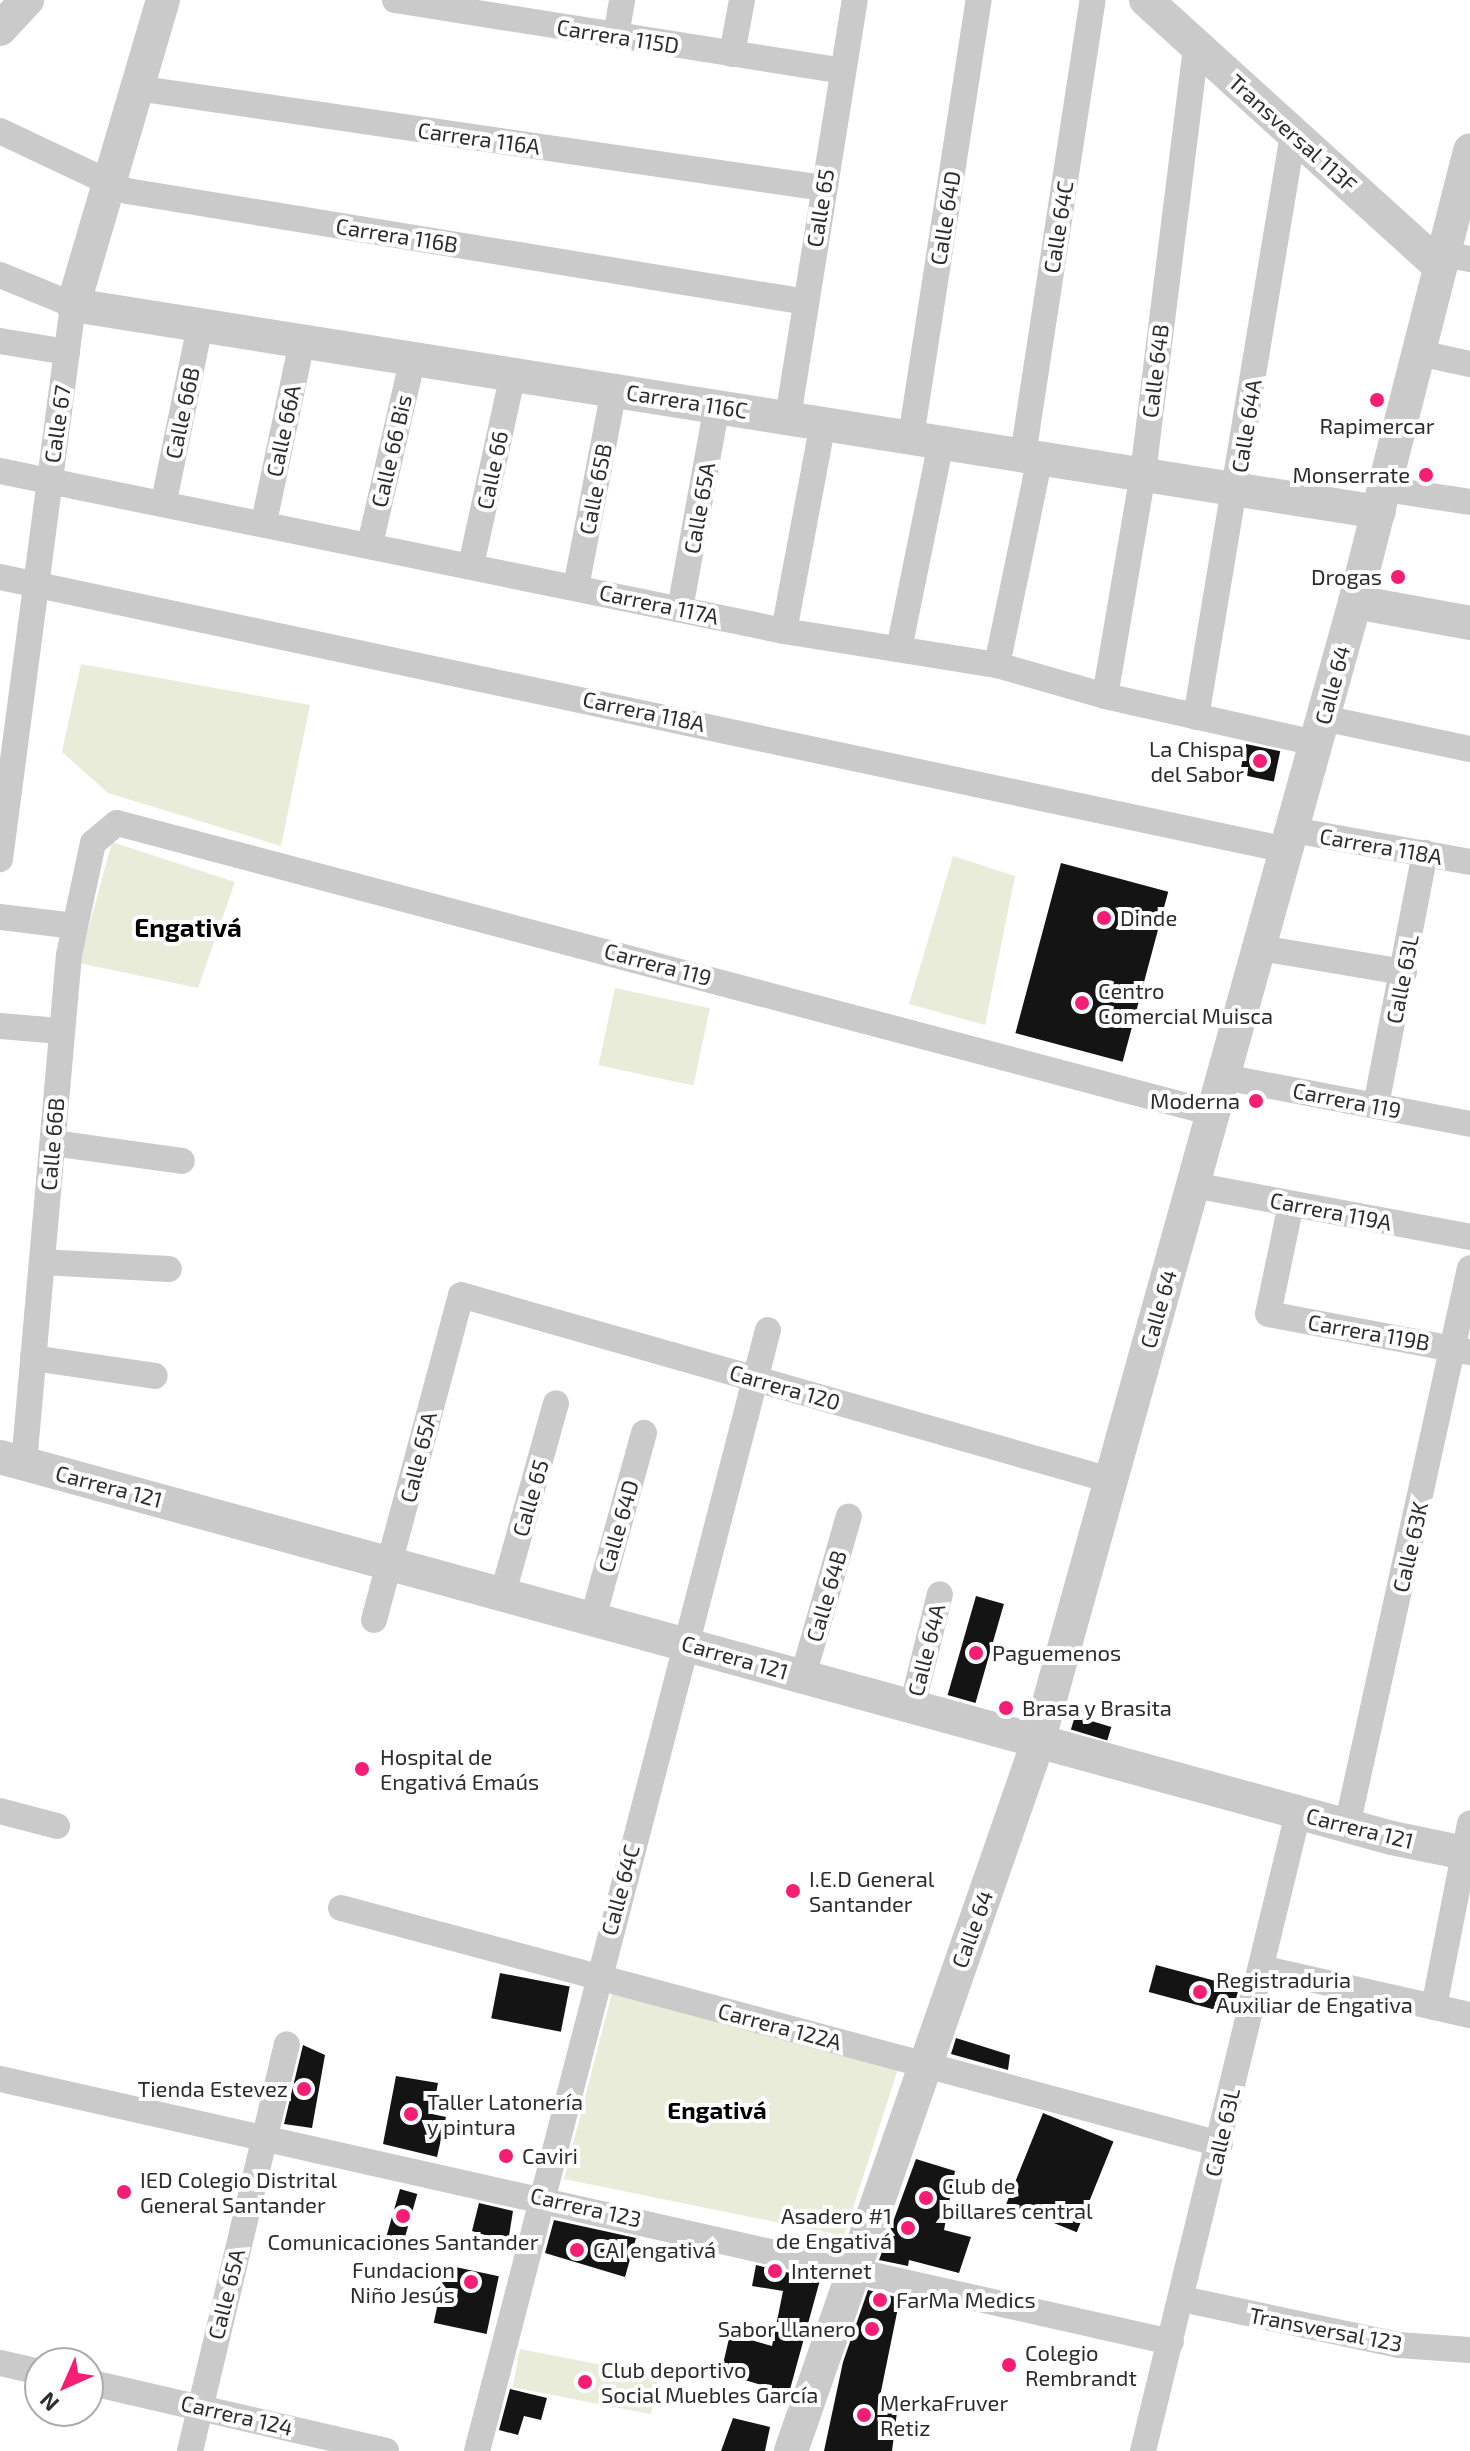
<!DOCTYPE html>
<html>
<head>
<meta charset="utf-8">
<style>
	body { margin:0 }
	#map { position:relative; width:1470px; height:2451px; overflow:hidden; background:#fff; font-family:"Exo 2",sans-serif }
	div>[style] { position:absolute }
	.green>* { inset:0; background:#e9ecd9; transform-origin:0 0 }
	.building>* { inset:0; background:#141414; transform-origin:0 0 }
	.minor>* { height:26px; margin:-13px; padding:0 13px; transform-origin:13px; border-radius:13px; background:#cacaca }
	.tertiary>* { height:34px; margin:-17px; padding:0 17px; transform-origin:17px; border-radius:17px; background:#cacaca }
	.dots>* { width:22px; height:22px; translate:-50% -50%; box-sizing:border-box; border:4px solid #fff; border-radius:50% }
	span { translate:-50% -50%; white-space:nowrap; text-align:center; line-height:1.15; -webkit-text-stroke:8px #fff; paint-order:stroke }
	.street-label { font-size:22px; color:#2d2d2d }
	.poi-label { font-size:22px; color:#2d2d2d }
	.right { translate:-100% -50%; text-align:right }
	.left { translate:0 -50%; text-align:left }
	.neighbourhood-label { font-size:24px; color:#000; font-weight:700 }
	.quarter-label { font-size:26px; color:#000; font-weight:700 }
	.north { position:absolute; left:24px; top:2347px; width:80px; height:80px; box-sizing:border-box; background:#fff; border:2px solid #ababab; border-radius:50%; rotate:225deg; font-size:22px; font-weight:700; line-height:32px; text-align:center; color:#2d2d2d }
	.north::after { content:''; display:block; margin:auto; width:28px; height:36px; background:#f51e74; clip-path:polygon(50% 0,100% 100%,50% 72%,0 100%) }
</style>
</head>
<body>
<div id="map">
	<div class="green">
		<div style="clip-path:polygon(81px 664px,310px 705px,281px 846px,108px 793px,62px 752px)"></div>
		<div style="clip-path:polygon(112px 842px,235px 882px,198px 988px,79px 963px)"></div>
		<div style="clip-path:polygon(953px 856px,1015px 876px,985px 1025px,909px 1004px)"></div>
		<div style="left:615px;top:988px;width:97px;height:79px;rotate:12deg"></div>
		<div style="clip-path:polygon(614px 1985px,898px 2069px,844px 2236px,564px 2179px)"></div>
		<div style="left:520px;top:2349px;width:141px;height:39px;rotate:11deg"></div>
	</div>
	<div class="building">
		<div style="left:1246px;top:744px;width:35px;height:31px;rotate:12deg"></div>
		<div style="left:1061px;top:863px;width:111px;height:176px;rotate:15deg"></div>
		<div style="left:976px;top:1596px;width:29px;height:103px;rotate:16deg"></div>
		<div style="left:1075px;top:1716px;width:38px;height:14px;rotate:17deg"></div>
		<div style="left:1156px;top:1965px;width:86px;height:28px;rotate:15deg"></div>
		<div style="left:500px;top:1973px;width:71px;height:46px;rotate:11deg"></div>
		<div style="clip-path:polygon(956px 2038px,1010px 2055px,1008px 2070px,951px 2054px)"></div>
		<div style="clip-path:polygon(303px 2045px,325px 2055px,312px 2128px,284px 2124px)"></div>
		<div style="clip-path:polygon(396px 2076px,438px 2083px,432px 2114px,446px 2117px,437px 2157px,383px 2144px)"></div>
		<div style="left:1043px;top:2113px;width:76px;height:98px;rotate:22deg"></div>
		<div style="clip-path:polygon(916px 2159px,955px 2171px,944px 2230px,971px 2237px,959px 2273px,909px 2260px,908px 2266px,879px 2260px)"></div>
		<div style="left:400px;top:2189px;width:18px;height:50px;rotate:16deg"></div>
		<div style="clip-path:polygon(479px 2203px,513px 2211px,508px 2242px,472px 2231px)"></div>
		<div style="clip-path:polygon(554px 2220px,636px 2238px,625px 2277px,545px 2253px)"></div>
		<div style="left:446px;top:2265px;width:54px;height:59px;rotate:12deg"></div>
		<div style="clip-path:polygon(756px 2265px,820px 2280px,789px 2393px,721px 2373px,730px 2334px,772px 2346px,783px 2291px,752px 2286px)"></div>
		<div style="clip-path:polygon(868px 2290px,900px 2298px,878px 2406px,897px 2412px,892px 2451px,824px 2451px,843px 2362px)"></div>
		<div style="clip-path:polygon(510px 2389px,547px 2398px,541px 2420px,524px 2416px,518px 2435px,499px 2430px)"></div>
		<div style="clip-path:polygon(733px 2418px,770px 2427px,765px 2451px,721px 2451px)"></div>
	</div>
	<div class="minor">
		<div style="left:395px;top:0;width:452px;rotate:9deg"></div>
		<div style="left:616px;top:35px;width:36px;rotate:-80deg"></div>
		<div style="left:732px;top:54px;width:55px;rotate:-79.5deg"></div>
		<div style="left:136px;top:88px;width:694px;rotate:8.28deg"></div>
		<div style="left:0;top:131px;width:140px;rotate:25.3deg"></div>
		<div style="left:127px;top:191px;width:688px;rotate:9.28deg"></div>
		<div style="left:1444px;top:254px;width:26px;rotate:11deg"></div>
		<div style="left:0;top:275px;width:79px;rotate:22.3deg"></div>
		<div style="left:73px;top:305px;width:559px;rotate:97.51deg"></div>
		<div style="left:0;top:341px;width:68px;rotate:9.3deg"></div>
		<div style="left:1419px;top:353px;width:52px;rotate:12.2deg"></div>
		<div style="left:788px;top:417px;width:422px;rotate:-80.9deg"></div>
		<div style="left:911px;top:437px;width:442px;rotate:-81.2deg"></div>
		<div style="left:1023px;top:455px;width:460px;rotate:-81.3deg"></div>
		<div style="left:0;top:471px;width:800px;rotate:11.53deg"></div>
		<div style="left:784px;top:631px;width:216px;rotate:9.1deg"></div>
		<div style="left:997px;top:665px;width:112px;rotate:16deg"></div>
		<div style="left:1105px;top:696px;width:216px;rotate:12.6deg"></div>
		<div style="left:1385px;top:489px;width:86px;rotate:8.7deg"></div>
		<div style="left:164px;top:501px;width:180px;rotate:-78.4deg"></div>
		<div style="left:264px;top:522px;width:185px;rotate:-78.1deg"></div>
		<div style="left:370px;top:544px;width:191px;rotate:-77deg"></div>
		<div style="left:471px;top:565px;width:196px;rotate:-77.6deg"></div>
		<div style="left:0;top:577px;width:1316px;rotate:11.98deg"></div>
		<div style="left:576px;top:587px;width:201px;rotate:-79.1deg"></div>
		<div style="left:680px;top:609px;width:206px;rotate:-79.7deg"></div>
		<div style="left:784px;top:631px;width:212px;rotate:-79.4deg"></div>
		<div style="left:899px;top:649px;width:211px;rotate:-78.5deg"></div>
		<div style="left:997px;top:665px;width:212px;rotate:-78.3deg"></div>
		<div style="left:1105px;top:696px;width:226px;rotate:-80.3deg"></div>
		<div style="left:1143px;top:473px;width:430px;rotate:-82.9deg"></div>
		<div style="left:1196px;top:717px;width:591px;rotate:-80.55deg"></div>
		<div style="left:1323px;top:718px;width:150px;rotate:11.9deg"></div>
		<div style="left:1293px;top:830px;width:180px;rotate:10.2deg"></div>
		<div style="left:0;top:917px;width:75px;rotate:6.9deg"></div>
		<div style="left:1260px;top:948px;width:146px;rotate:9.5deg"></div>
		<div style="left:0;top:1026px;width:60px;rotate:4.8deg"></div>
		<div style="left:1224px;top:1077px;width:250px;rotate:10.8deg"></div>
		<div style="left:1376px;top:1105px;width:257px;rotate:-79deg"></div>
		<div style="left:53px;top:1143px;width:130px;rotate:7.9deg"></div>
		<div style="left:1193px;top:1185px;width:282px;rotate:10.6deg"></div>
		<div style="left:1291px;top:1204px;width:112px;rotate:101.8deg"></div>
		<div style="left:1268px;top:1314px;width:206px;rotate:10.7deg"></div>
		<div style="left:42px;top:1262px;width:127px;rotate:3.2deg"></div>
		<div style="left:33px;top:1358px;width:123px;rotate:8.4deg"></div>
		<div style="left:24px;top:1463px;width:510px;rotate:-84.94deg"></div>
		<div style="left:69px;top:955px;width:115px;rotate:-77.9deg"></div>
		<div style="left:93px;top:843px;width:31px;rotate:-40deg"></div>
		<div style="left:117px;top:823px;width:1134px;rotate:14.82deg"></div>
		<div style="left:503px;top:1593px;width:197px;rotate:-74.4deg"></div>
		<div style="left:593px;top:1618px;width:192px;rotate:-74.6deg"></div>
		<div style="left:374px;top:1620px;width:336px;rotate:-75deg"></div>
		<div style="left:461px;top:1295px;width:675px;rotate:15.91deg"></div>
		<div style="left:803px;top:1676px;width:166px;rotate:-74deg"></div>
		<div style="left:912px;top:1707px;width:116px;rotate:-76.1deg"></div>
		<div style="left:0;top:1811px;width:59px;rotate:14.7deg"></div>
		<div style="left:1347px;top:1826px;width:571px;rotate:-77.57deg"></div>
		<div style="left:341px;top:1908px;width:910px;rotate:15.03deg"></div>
		<div style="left:1261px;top:1968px;width:214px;rotate:12.7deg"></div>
		<div style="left:1434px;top:2007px;width:187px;rotate:-78.9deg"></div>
		<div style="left:0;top:2079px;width:1200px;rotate:12.66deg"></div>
		<div style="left:1182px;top:2299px;width:222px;rotate:12deg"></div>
		<div style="left:1399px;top:2345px;width:71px;rotate:4deg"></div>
		<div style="left:0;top:2363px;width:41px;rotate:12.7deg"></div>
		<div style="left:88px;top:2382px;width:306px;rotate:13deg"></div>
		<div style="left:190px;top:2451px;width:418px;rotate:-76.6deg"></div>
		<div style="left:477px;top:2451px;width:1158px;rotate:-75.45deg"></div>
		<div style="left:1143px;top:2451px;width:657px;rotate:-76.34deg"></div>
	</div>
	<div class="tertiary">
		<div style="left:163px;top:0;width:318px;rotate:106.4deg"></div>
		<div style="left:73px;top:305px;width:1322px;rotate:9.01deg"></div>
		<div style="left:1146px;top:0;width:397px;rotate:42.2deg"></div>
		<div style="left:0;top:29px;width:40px;rotate:-47deg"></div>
		<div style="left:1355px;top:602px;width:117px;rotate:10.3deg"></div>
		<div style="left:0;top:1457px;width:1443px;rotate:15.31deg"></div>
		<div style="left:1392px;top:1838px;width:80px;rotate:11.6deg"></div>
		<div style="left:791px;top:2451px;width:751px;rotate:-70.79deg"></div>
		<div style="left:1038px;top:1742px;width:1183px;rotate:-74.46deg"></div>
		<div style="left:1355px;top:602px;width:466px;rotate:-75.7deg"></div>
	</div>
	<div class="dots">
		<div style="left:1377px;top:400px;background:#f51e74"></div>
		<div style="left:1426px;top:475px;background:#f51e74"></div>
		<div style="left:1398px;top:577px;background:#f51e74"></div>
		<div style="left:1260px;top:761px;background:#f51e74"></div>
		<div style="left:1104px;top:918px;background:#f51e74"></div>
		<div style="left:1082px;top:1003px;background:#f51e74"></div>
		<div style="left:1256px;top:1101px;background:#f51e74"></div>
		<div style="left:976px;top:1653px;background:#f51e74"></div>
		<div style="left:1006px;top:1708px;background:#f51e74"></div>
		<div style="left:362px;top:1769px;background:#f51e74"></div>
		<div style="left:793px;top:1891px;background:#f51e74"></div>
		<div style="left:1200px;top:1992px;background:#f51e74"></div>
		<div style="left:304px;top:2089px;background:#f51e74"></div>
		<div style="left:411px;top:2114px;background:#f51e74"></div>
		<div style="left:506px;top:2156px;background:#f51e74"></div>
		<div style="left:124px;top:2192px;background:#f51e74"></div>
		<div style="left:926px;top:2198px;background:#f51e74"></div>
		<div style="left:403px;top:2216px;background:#f51e74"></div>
		<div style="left:908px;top:2228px;background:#f51e74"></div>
		<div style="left:577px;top:2250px;background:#f51e74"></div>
		<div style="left:775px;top:2271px;background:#f51e74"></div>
		<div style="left:471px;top:2282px;background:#f51e74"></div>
		<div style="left:880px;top:2300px;background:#f51e74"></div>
		<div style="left:872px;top:2329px;background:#f51e74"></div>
		<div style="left:1009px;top:2365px;background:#f51e74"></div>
		<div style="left:585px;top:2382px;background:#f51e74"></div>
		<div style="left:864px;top:2415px;background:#f51e74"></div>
	</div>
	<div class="street-label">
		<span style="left:618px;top:36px;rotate:9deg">Carrera 115D</span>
		<span style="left:1293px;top:133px;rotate:42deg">Transversal 113F</span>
		<span style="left:479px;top:138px;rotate:8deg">Carrera 116A</span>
		<span style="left:820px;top:208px;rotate:-81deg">Calle 65</span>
		<span style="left:945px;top:218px;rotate:-81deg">Calle 64D</span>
		<span style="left:1058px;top:227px;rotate:-81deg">Calle 64C</span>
		<span style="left:397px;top:235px;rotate:9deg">Carrera 116B</span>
		<span style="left:1155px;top:371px;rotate:-83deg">Calle 64B</span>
		<span style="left:687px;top:401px;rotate:9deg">Carrera 116C</span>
		<span style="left:182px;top:413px;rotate:-78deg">Calle 66B</span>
		<span style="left:57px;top:424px;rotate:-82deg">Calle 67</span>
		<span style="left:1246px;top:426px;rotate:-81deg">Calle 64A</span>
		<span style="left:283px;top:431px;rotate:-78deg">Calle 66A</span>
		<span style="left:391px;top:451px;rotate:-77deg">Calle 66 Bis</span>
		<span style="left:492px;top:470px;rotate:-78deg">Calle 66</span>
		<span style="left:595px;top:489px;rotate:-79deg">Calle 65B</span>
		<span style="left:699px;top:508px;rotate:-80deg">Calle 65A</span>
		<span style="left:659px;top:604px;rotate:12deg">Carrera 117A</span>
		<span style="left:1332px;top:685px;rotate:-75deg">Calle 64</span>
		<span style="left:644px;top:711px;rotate:12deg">Carrera 118A</span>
		<span style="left:1381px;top:846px;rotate:10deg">Carrera 118A</span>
		<span style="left:658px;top:964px;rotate:15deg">Carrera 119</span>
		<span style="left:1402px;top:979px;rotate:-79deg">Calle 63L</span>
		<span style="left:1347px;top:1100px;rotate:11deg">Carrera 119</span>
		<span style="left:52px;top:1144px;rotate:-85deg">Calle 66B</span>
		<span style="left:1331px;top:1211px;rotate:11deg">Carrera 119A</span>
		<span style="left:1158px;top:1309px;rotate:-74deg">Calle 64</span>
		<span style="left:1369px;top:1332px;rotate:10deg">Carrera 119B</span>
		<span style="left:785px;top:1387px;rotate:16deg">Carrera 120</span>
		<span style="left:418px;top:1457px;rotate:-76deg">Calle 65A</span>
		<span style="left:109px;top:1486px;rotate:15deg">Carrera 121</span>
		<span style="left:530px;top:1498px;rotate:-74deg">Calle 65</span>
		<span style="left:618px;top:1526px;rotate:-74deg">Calle 64D</span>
		<span style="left:1410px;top:1547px;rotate:-77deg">Calle 63K</span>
		<span style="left:826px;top:1596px;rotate:-74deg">Calle 64B</span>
		<span style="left:926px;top:1650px;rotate:-76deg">Calle 64A</span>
		<span style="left:735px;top:1657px;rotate:16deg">Carrera 121</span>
		<span style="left:1360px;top:1828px;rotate:14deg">Carrera 121</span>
		<span style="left:620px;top:1890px;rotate:-75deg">Calle 64C</span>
		<span style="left:972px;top:1929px;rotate:-70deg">Calle 64</span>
		<span style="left:780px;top:2026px;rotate:15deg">Carrera 122A</span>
		<span style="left:1222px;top:2132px;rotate:-77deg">Calle 63L</span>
		<span style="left:586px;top:2207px;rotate:13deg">Carrera 123</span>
		<span style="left:226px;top:2294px;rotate:-76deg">Calle 65A</span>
		<span style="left:1326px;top:2329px;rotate:11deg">Transversal 123</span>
		<span style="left:237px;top:2415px;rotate:13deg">Carrera 124</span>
	</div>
	<div class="poi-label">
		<span style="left:1377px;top:426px">Rapimercar</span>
		<span class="right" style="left:1410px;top:475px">Monserrate</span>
		<span class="right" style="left:1382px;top:577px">Drogas</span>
		<span class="right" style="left:1244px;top:761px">La Chispa<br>del Sabor</span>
		<span class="left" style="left:1120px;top:918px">Dinde</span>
		<span class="left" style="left:1098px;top:1003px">Centro<br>Comercial Muisca</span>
		<span class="right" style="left:1240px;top:1101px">Moderna</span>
		<span class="left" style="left:992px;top:1653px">Paguemenos</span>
		<span class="left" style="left:1022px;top:1708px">Brasa y Brasita</span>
		<span class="left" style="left:380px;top:1769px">Hospital de<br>Engativá Emaús</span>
		<span class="left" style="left:809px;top:1891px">I.E.D General<br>Santander</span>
		<span class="left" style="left:1216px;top:1992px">Registraduria<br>Auxiliar de Engativa</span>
		<span class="right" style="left:288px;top:2089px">Tienda Estevez</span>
		<span class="left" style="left:427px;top:2114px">Taller Latonería<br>y pintura</span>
		<span class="left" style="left:522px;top:2156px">Caviri</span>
		<span class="left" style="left:140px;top:2192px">IED Colegio Distrital<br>General Santander</span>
		<span class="left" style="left:942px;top:2198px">Club de<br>billares central</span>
		<span class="right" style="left:892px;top:2228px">Asadero #1<br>de Engativá</span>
		<span style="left:403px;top:2242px">Comunicaciones Santander</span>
		<span class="left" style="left:593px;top:2250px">CAI engativá</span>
		<span class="right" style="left:455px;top:2282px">Fundacion<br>Niño Jesús</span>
		<span class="left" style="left:791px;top:2271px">Internet</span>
		<span class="left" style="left:896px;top:2300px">FarMa Medics</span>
		<span class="right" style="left:856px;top:2329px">Sabor Llanero</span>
		<span class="left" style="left:1025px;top:2365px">Colegio<br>Rembrandt</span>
		<span class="left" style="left:601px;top:2382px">Club deportivo<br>Social Muebles García</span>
		<span class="left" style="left:880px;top:2415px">MerkaFruver<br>Retiz</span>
	</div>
	<div class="neighbourhood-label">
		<span style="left:717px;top:2110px">Engativá</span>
	</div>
	<div class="quarter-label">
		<span style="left:188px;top:927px">Engativá</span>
	</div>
	<div class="north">N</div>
</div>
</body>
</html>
